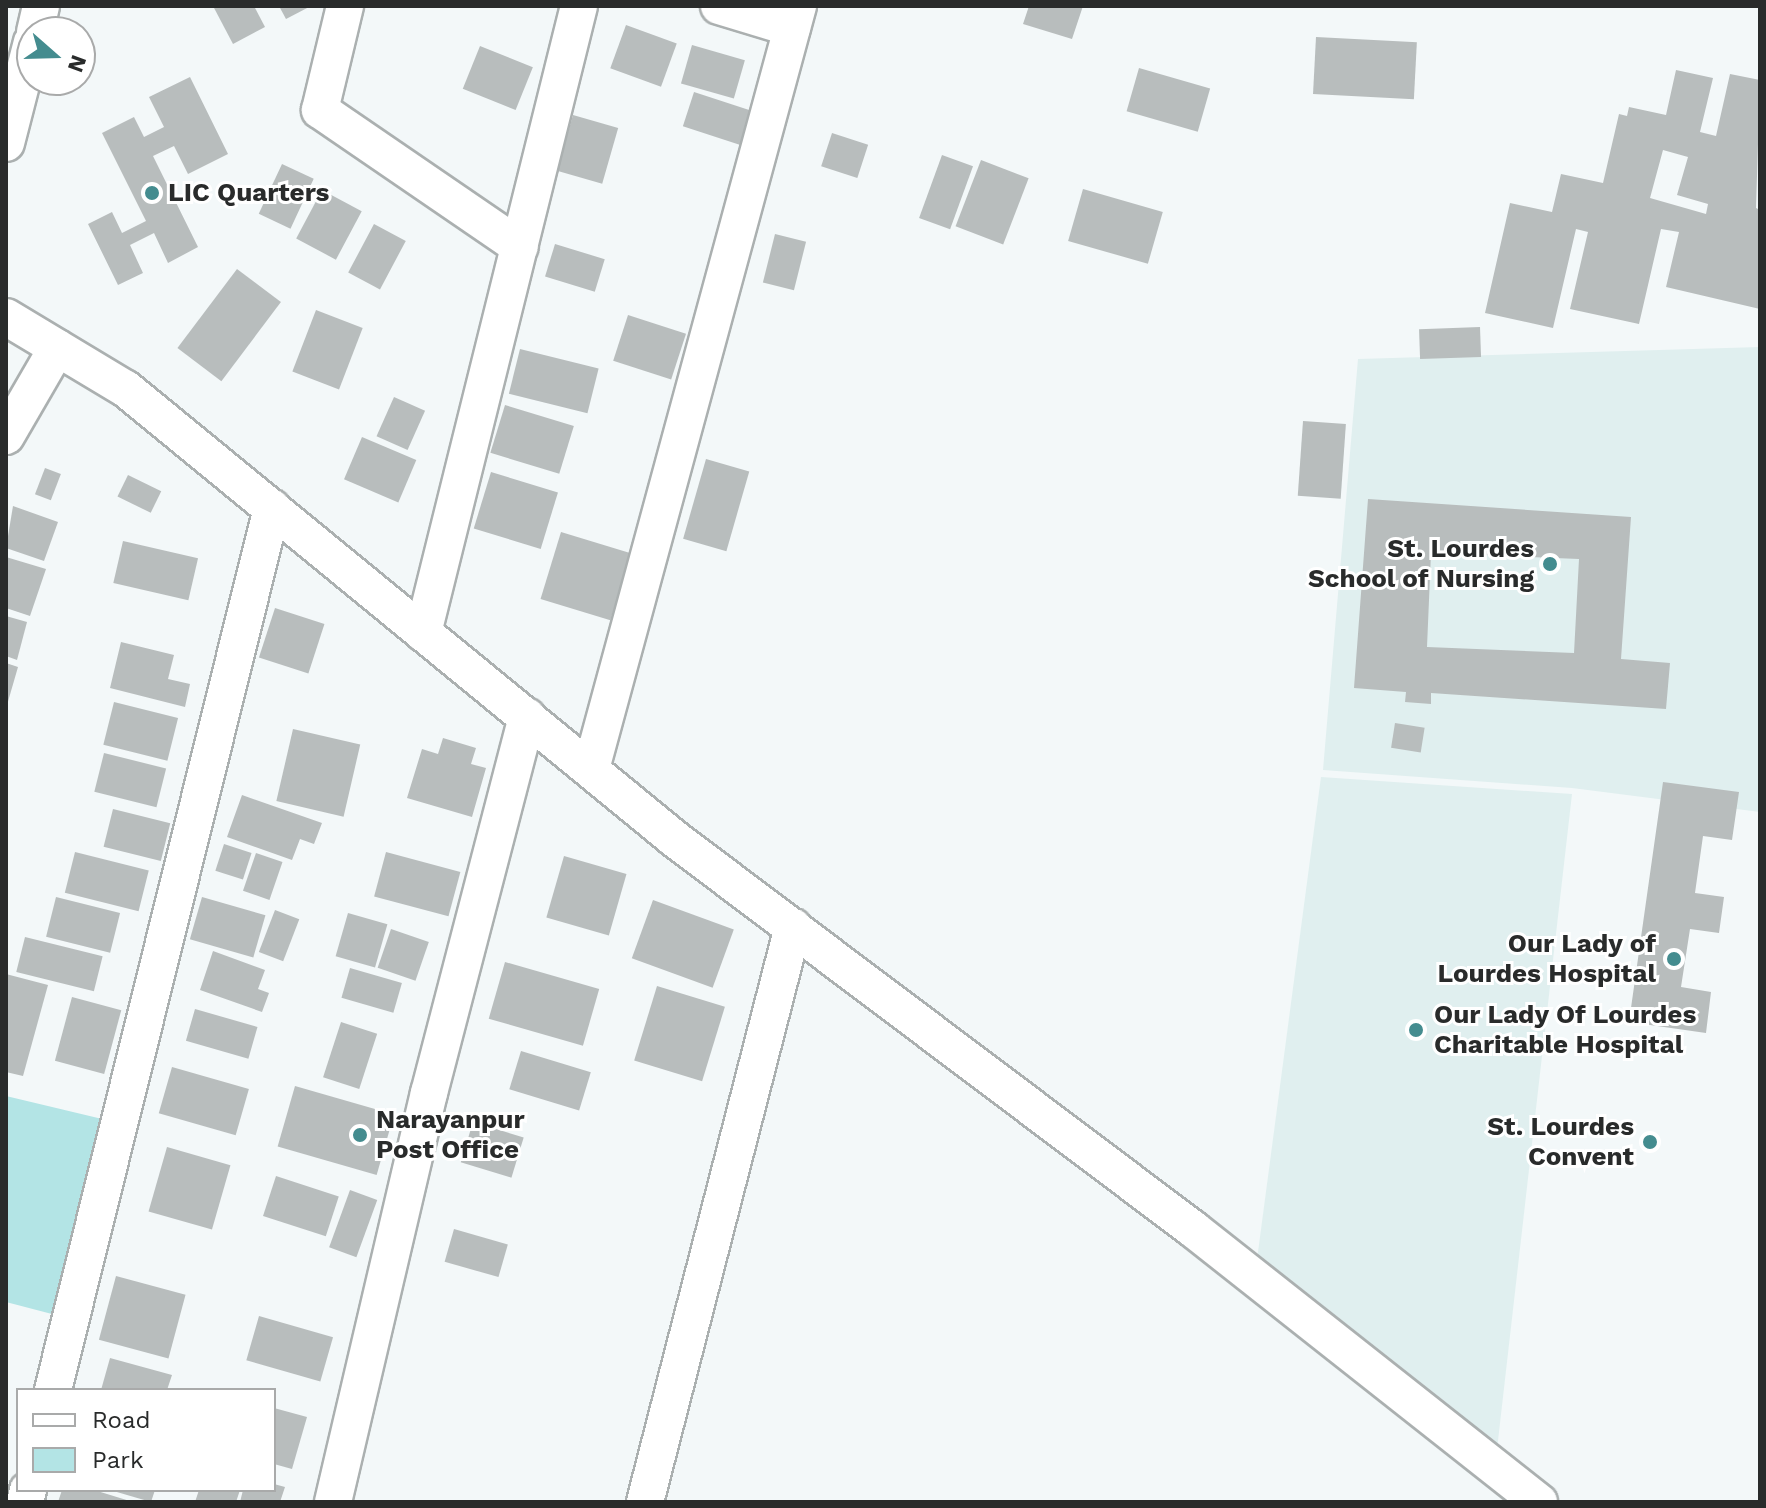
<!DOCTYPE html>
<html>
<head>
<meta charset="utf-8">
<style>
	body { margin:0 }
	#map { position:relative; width:1766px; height:1508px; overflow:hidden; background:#f3f8f9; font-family:"Work Sans",sans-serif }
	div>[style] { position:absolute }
	.built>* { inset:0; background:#e0efef }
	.green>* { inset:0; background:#b3e4e5 }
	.building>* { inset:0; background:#b8bdbd; transform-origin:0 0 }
	.roads { filter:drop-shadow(2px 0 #abb0b0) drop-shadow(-2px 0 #abb0b0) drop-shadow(0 2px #abb0b0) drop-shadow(0 -2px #abb0b0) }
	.minor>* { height:36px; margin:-18px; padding:0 18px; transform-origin:18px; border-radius:18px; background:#fff }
	.dots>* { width:22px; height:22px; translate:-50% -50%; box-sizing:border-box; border:4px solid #fff; border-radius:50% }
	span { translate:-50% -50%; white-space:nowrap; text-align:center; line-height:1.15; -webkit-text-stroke:6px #fff; paint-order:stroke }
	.poi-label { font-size:26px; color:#292b2b; font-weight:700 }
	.left { translate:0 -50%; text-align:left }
	.right { translate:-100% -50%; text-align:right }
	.frame { position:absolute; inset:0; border:8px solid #292b2b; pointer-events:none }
	.legend { position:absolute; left:16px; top:1388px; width:260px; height:104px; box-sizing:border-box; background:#fff; border:2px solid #a9aaaa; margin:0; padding:10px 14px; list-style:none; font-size:24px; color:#292b2b }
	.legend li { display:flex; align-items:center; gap:16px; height:40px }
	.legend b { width:40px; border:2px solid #a9aaaa }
	.north { position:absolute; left:16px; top:16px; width:80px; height:80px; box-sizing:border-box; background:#fff; border:2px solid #a9aaaa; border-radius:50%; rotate:110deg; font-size:22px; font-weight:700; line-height:32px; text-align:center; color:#292b2b }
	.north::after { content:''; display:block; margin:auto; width:28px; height:36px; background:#448c8f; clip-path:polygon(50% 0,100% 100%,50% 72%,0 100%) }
</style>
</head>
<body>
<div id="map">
	<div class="built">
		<div style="clip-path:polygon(1760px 347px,1760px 812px,1572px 788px,1323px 770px,1358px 359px)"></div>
		<div style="clip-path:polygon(1321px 777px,1572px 794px,1496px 1458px,1256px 1267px)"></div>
	</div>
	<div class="green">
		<div style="clip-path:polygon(6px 1096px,119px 1123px,71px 1319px,6px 1302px)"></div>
	</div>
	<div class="building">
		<div style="clip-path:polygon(213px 6px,254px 6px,265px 27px,233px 44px)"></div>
		<div style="clip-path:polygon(279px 6px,311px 6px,286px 19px)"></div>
		<div style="clip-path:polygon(1029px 6px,1083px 6px,1072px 39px,1023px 24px)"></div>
		<div style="left:626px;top:25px;width:54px;height:46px;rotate:20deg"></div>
		<div style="left:1316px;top:37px;width:101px;height:57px;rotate:3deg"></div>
		<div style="left:692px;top:45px;width:55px;height:40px;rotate:16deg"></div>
		<div style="left:480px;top:46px;width:57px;height:46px;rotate:22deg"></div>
		<div style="left:1139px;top:68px;width:74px;height:45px;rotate:16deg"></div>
		<div style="clip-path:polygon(evenodd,1676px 70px,1713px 78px,1700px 132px,1716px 136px,1730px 74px,1760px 80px,1756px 208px,1760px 210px,1760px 309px,1666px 287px,1679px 232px,1661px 229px,1639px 324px,1570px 309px,1588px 232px,1576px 229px,1553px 328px,1485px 313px,1510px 203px,1552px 212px,1561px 174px,1603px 183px,1619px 114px,1627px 116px,1629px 107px,1666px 115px,1676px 70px,1663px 150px,1688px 157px,1677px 195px,1708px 204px,1706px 214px,1650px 198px,1663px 150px)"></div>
		<div style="clip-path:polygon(190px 77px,228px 154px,188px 174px,174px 146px,153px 156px,198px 247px,168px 263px,154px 233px,130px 245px,143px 273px,118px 285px,88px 224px,112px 212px,122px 233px,146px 221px,102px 133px,134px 117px,144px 137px,164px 127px,149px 97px)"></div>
		<div style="left:694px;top:92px;width:62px;height:36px;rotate:18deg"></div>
		<div style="left:573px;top:115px;width:47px;height:58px;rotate:16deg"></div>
		<div style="left:832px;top:133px;width:38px;height:35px;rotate:18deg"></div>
		<div style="left:942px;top:155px;width:33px;height:67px;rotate:20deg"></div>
		<div style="left:981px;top:160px;width:51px;height:71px;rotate:21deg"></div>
		<div style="left:282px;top:164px;width:35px;height:55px;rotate:25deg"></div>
		<div style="left:1083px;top:189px;width:83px;height:54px;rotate:16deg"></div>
		<div style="left:322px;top:190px;width:45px;height:55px;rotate:28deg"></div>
		<div style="left:374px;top:224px;width:36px;height:55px;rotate:28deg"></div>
		<div style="left:775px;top:234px;width:32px;height:50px;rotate:14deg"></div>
		<div style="left:555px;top:244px;width:52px;height:34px;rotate:17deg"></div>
		<div style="left:237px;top:269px;width:55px;height:99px;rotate:37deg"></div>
		<div style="left:316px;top:310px;width:50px;height:66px;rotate:21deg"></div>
		<div style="left:628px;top:315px;width:61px;height:48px;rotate:18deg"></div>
		<div style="left:1480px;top:327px;width:30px;height:61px;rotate:88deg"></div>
		<div style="left:520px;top:349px;width:81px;height:46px;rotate:14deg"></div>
		<div style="left:394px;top:397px;width:34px;height:43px;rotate:24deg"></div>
		<div style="left:505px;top:405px;width:72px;height:50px;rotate:17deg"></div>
		<div style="left:1303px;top:421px;width:43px;height:75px;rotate:4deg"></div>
		<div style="left:362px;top:437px;width:59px;height:46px;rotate:23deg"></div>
		<div style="left:706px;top:459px;width:45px;height:83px;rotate:16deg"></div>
		<div style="left:45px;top:468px;width:17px;height:28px;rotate:21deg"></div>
		<div style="left:491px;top:472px;width:70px;height:59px;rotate:17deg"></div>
		<div style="left:128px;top:475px;width:37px;height:24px;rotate:26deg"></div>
		<div style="clip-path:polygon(evenodd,1368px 499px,1631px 517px,1621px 659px,1670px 663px,1666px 709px,1431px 693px,1431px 704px,1405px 702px,1406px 692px,1354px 688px,1368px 499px,1431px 553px,1579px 559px,1574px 653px,1427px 647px,1431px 553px)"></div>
		<div style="clip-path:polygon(13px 506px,58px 522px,44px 561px,6px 548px)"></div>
		<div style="left:561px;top:532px;width:73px;height:70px;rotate:17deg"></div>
		<div style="left:123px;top:541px;width:77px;height:43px;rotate:13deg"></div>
		<div style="clip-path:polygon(6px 557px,46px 569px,30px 616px,6px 608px)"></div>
		<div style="left:275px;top:608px;width:52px;height:52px;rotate:18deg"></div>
		<div style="clip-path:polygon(6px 616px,27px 622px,17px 660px,6px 656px)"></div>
		<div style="clip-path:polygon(121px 642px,174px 655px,168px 679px,190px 684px,185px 707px,110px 688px)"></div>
		<div style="clip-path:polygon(6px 663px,18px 667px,7px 705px,6px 705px)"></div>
		<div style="left:114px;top:702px;width:66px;height:44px;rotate:14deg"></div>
		<div style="left:1395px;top:723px;width:30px;height:25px;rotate:9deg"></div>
		<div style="left:293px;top:729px;width:69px;height:74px;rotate:13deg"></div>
		<div style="clip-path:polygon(443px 738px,476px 748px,471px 764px,486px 768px,472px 817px,407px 798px,422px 749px,438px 754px)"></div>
		<div style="left:104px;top:753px;width:64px;height:40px;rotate:14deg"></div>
		<div style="clip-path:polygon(1663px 782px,1739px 792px,1732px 840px,1703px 836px,1695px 893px,1724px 897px,1719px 933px,1690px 929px,1681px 987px,1711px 992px,1706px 1033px,1629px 1022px)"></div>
		<div style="clip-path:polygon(242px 795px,322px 823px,314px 844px,300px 839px,292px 860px,227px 837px)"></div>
		<div style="left:113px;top:809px;width:59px;height:39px;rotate:14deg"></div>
		<div style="left:224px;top:844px;width:29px;height:28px;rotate:18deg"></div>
		<div style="left:75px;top:852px;width:76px;height:42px;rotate:14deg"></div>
		<div style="left:386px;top:852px;width:77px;height:46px;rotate:15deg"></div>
		<div style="left:256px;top:853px;width:28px;height:40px;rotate:19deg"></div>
		<div style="left:564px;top:856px;width:65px;height:64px;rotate:16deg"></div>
		<div style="left:56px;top:897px;width:66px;height:41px;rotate:14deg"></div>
		<div style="left:202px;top:897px;width:66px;height:44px;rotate:16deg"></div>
		<div style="left:653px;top:900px;width:86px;height:62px;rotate:20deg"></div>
		<div style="left:275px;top:910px;width:26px;height:45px;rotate:21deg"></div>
		<div style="left:348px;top:913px;width:41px;height:45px;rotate:16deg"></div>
		<div style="left:391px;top:929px;width:40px;height:41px;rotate:19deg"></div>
		<div style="left:25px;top:937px;width:80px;height:36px;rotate:14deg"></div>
		<div style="clip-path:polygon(213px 951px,265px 970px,258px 989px,269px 993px,262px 1012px,200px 990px)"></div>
		<div style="left:505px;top:962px;width:98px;height:59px;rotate:16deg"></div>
		<div style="left:350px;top:968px;width:54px;height:31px;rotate:16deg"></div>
		<div style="clip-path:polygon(6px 974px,48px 985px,23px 1076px,6px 1072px)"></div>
		<div style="left:657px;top:986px;width:71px;height:78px;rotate:17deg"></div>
		<div style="left:72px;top:997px;width:51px;height:66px;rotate:15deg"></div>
		<div style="left:195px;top:1009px;width:65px;height:33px;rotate:16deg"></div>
		<div style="left:341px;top:1022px;width:38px;height:58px;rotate:18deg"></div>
		<div style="left:521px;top:1051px;width:73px;height:40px;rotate:17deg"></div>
		<div style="left:172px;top:1067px;width:80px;height:48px;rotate:16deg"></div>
		<div style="left:295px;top:1086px;width:103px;height:63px;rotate:16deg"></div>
		<div style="left:473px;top:1122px;width:53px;height:42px;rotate:17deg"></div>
		<div style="left:167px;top:1147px;width:66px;height:67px;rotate:16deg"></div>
		<div style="left:276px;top:1176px;width:66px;height:42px;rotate:18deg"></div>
		<div style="left:350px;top:1190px;width:29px;height:61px;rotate:20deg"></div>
		<div style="left:454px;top:1229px;width:56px;height:34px;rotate:16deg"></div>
		<div style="left:116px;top:1276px;width:72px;height:66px;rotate:15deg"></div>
		<div style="left:259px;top:1316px;width:77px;height:46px;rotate:16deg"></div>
		<div style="clip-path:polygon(110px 1358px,172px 1375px,167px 1390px,101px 1390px)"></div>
		<div style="clip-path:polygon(274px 1408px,307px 1417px,292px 1469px,274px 1464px)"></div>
		<div style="clip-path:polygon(274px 1484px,285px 1487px,280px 1502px,240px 1502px,243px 1490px,274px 1490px)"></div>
		<div style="clip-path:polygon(62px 1490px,94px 1490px,133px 1502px,58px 1502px)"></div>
		<div style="clip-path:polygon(110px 1490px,155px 1490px,151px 1502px)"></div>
		<div style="clip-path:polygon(199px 1490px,240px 1490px,236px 1502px,195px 1502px)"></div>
	</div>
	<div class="roads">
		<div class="minor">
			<div style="left:345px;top:6px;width:107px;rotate:103.5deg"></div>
			<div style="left:320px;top:110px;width:242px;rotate:34.4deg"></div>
			<div style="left:719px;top:6px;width:76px;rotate:16.8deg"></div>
			<div style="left:35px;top:32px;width:27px;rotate:-77deg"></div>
			<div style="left:6px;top:143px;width:104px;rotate:-75.6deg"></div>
			<div style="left:6px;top:317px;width:140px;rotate:31deg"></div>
			<div style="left:126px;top:389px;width:711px;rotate:39.35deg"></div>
			<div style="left:676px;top:840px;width:647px;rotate:36.96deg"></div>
			<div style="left:1193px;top:1229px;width:441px;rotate:38.3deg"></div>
			<div style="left:6px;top:436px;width:102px;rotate:-59.9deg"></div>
			<div style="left:423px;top:633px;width:646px;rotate:-76.03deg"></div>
			<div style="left:591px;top:769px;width:791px;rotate:-74.82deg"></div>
			<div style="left:53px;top:1390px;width:909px;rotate:-76.06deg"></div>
			<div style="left:25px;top:1502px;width:12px;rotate:-76deg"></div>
			<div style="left:333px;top:1502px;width:420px;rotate:-76.8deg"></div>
			<div style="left:429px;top:1093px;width:389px;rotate:-75.4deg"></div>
			<div style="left:645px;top:1502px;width:594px;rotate:-75.57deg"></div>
		</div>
	</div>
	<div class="dots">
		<div style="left:152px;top:193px;background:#448c8f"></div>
		<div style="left:1550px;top:564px;background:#448c8f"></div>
		<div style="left:1674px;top:959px;background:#448c8f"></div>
		<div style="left:1416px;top:1030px;background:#448c8f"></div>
		<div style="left:360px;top:1135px;background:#448c8f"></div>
		<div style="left:1650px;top:1142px;background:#448c8f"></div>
	</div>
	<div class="poi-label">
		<span class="left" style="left:168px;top:193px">LIC Quarters</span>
		<span class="right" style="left:1534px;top:564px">St. Lourdes<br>School of Nursing</span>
		<span class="right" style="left:1656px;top:959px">Our Lady of<br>Lourdes Hospital</span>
		<span class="left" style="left:1434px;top:1030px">Our Lady Of Lourdes<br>Charitable Hospital</span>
		<span class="left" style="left:376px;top:1135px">Narayanpur<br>Post Office</span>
		<span class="right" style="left:1634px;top:1142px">St. Lourdes<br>Convent</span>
	</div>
	<div class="frame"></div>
	<ul class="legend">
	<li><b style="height:10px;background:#fff"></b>Road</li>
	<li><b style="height:22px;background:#b3e4e5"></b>Park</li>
	</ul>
	<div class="north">N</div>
</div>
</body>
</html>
